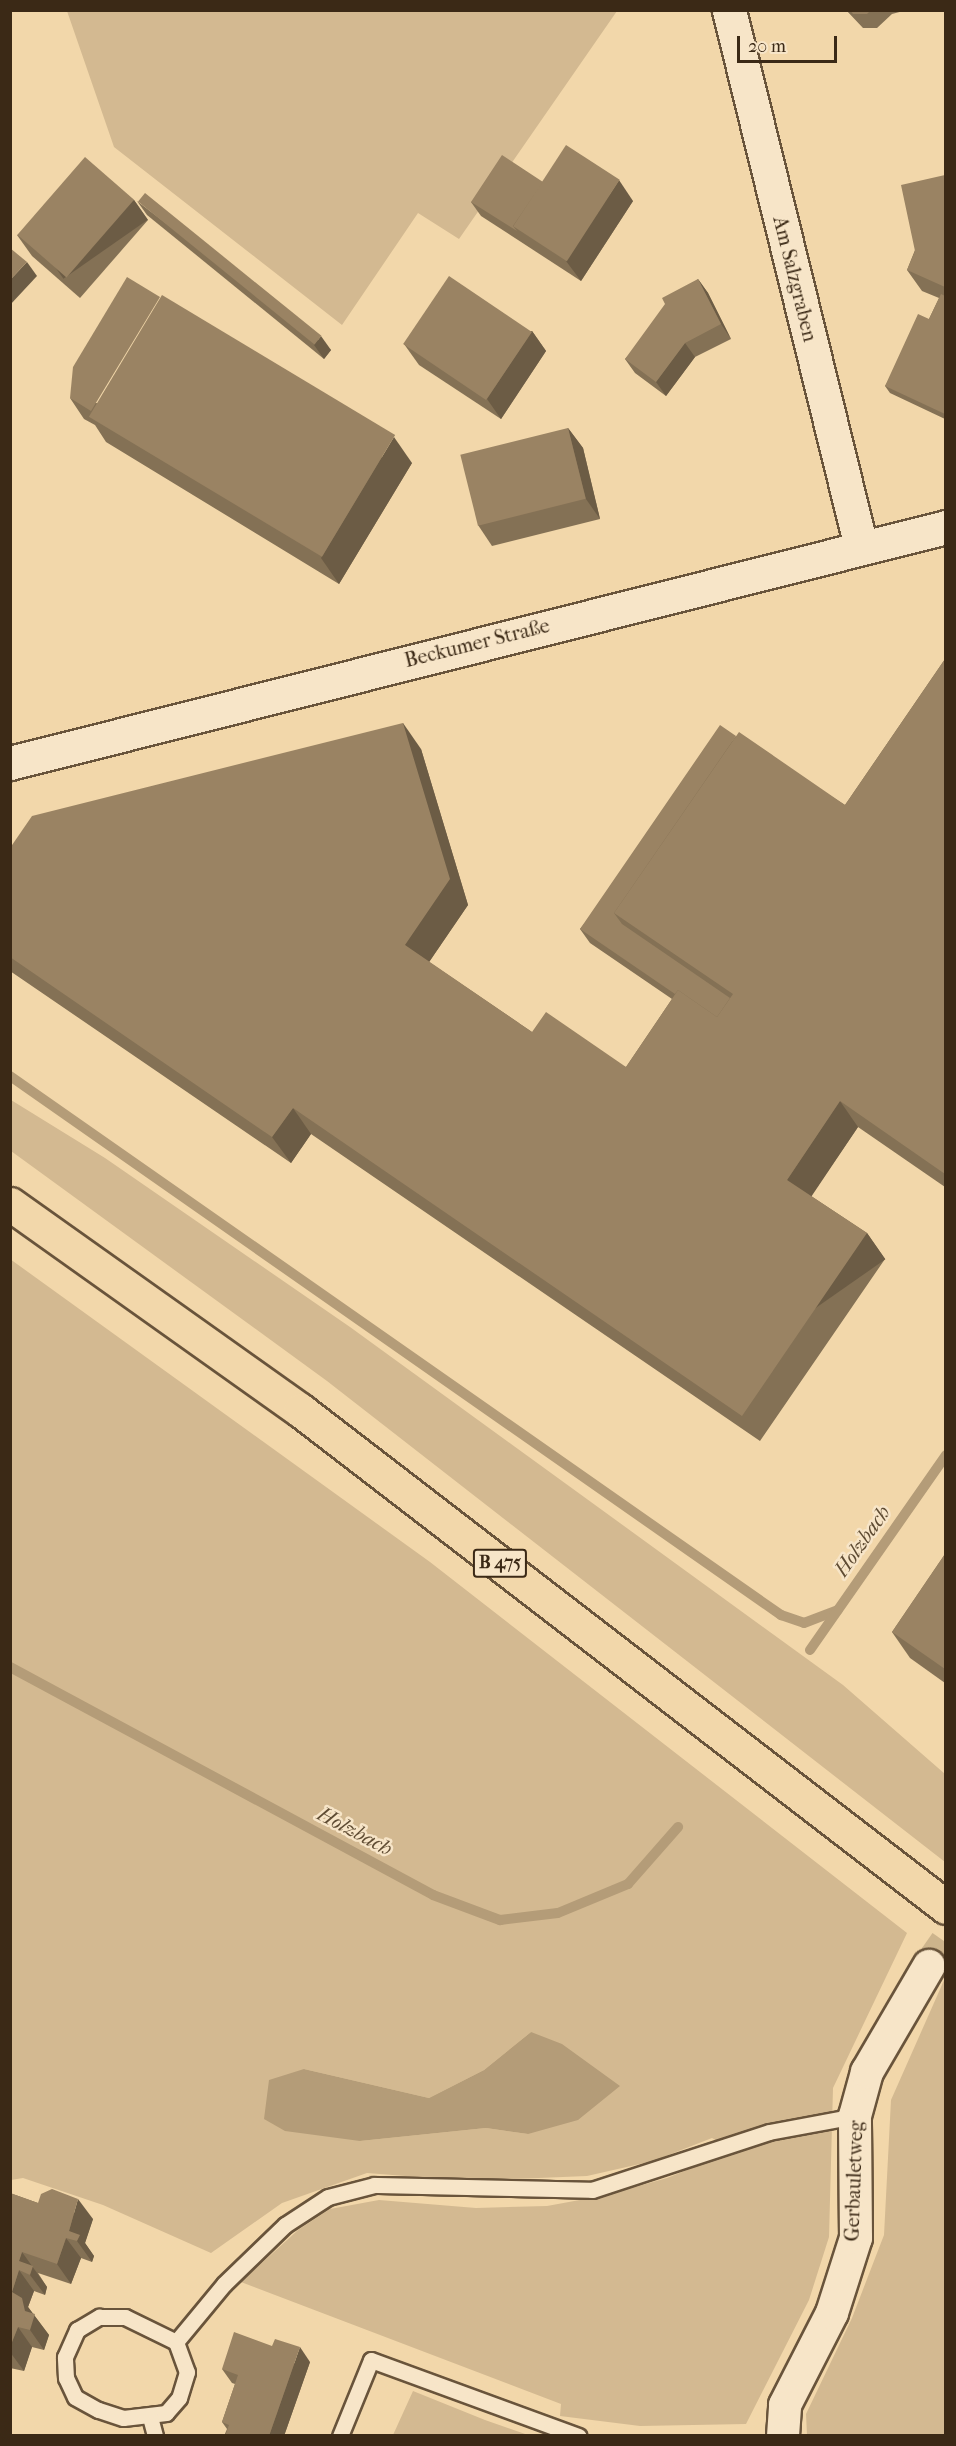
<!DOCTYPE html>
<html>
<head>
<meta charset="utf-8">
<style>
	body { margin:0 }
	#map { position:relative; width:956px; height:2446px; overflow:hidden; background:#f2d7aa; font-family:"IM FELL French Canon",serif }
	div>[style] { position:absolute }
	.green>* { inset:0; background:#d3b991 }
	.water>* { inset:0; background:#b49c78 }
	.stream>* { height:10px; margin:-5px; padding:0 5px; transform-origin:5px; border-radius:5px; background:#b49c78 }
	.minor-tunnel>* { height:32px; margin-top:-16px; transform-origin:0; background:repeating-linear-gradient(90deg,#cdb48c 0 32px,transparent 0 48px) }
	.roads { filter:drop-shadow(2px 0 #69543b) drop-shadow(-2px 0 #69543b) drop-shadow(0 2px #69543b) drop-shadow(0 -2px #69543b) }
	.service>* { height:15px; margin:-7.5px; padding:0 7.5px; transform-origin:7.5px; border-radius:7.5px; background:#f7e5c8 }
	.minor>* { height:32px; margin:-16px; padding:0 16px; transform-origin:16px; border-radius:16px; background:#f7e5c8 }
	.tertiary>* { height:33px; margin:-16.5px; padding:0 16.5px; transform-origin:16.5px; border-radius:16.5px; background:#f7e5c8 }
	.primary>* { height:33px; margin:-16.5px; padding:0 16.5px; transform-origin:16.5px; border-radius:16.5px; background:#f2d7aa }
	.wall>* { inset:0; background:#847155 }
	.shaded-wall>* { inset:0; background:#6c5c45; transform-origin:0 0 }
	.building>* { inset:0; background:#9a8363; transform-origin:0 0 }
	span { translate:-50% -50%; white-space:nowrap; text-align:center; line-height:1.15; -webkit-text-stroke:5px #f7e5c8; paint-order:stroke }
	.shield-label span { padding:2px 4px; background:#f7e5c8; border:2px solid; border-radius:4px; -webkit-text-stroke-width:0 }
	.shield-label { font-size:18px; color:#3b2916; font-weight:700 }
	.street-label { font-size:20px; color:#3b2916 }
	.water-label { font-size:21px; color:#5f4c33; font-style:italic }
	.frame { position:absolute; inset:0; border:12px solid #3b2916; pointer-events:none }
	.scale { position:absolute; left:737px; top:36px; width:100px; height:27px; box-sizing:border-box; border:3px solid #3b2916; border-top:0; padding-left:8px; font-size:18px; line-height:21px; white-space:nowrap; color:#3b2916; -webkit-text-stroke:4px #f7e5c8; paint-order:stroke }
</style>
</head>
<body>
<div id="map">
	<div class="green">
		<div style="clip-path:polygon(67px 11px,617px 11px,459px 239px,418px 213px,342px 325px,114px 147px)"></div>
		<div style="clip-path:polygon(11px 1100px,105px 1158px,350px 1327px,843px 1685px,945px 1774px,945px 1862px,327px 1381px,11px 1151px)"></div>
		<div style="clip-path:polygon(evenodd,10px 1259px,430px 1562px,907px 1933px,833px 2088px,829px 2237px,809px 2300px,746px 2424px,640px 2426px,560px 2416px,561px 2404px,241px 2282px,298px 2230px,330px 2209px,379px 2200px,476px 2208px,547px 2206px,607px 2195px,667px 2178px,735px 2151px,712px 2138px,653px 2161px,587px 2176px,469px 2181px,367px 2173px,282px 2203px,211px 2253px,103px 2205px,23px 2178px,11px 2180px,10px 1259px,531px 2032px,528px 2134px,486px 2128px,360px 2141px,304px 2069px,429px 2098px,484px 2070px,531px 2032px)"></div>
		<div style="clip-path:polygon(945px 1978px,945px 2435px,807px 2435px,806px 2414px,852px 2318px,884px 2235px,891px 2100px)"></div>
		<div style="clip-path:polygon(413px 2391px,485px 2420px,528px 2435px,393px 2435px)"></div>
	</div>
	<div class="water">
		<div style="clip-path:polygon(531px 2032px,562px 2044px,620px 2086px,578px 2120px,528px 2134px,486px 2128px,360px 2141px,285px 2131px,264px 2119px,269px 2080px,304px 2069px,429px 2098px,484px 2070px)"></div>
	</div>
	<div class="stream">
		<div style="left:10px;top:1076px;width:941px;rotate:34.96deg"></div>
		<div style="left:781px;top:1615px;width:24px;rotate:19deg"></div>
		<div style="left:804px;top:1623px;width:36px;rotate:-21deg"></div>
		<div style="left:810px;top:1650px;width:238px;rotate:-55.1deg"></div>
		<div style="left:10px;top:1667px;width:481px;rotate:28.3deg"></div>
		<div style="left:433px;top:1895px;width:72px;rotate:20.5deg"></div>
		<div style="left:500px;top:1920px;width:58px;rotate:-6.9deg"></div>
		<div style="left:558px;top:1913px;width:76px;rotate:-22.5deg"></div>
		<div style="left:628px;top:1884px;width:76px;rotate:-48.7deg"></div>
	</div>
	<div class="minor-tunnel">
		<div style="left:929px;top:1966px;width:29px;rotate:-55deg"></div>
	</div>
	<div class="roads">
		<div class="service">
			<div style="left:99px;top:2317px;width:26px"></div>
			<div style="left:125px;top:2317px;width:57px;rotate:26.1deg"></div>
			<div style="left:176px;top:2342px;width:32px;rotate:70deg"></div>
			<div style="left:187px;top:2372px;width:27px;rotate:107deg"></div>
			<div style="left:179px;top:2398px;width:20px;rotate:131deg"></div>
			<div style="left:166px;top:2413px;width:43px;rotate:173.4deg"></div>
			<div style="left:123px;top:2418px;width:26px;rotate:-162deg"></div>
			<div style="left:98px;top:2410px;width:26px;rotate:-151deg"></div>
			<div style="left:75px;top:2397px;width:21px;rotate:-115deg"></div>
			<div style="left:66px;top:2378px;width:21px;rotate:-93deg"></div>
			<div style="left:65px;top:2357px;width:30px;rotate:-66deg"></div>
			<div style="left:77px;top:2330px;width:26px;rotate:-31deg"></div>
			<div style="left:176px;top:2342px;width:75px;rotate:-50.4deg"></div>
			<div style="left:224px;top:2284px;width:85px;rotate:-44deg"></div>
			<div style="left:285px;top:2225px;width:51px;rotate:-33.1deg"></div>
			<div style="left:328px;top:2197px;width:48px;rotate:-14.6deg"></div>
			<div style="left:374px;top:2185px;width:218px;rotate:1.3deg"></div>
			<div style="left:592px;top:2190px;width:186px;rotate:-18.1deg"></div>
			<div style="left:769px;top:2132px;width:87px;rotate:-10.5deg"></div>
			<div style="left:150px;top:2417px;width:20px;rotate:75deg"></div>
			<div style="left:340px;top:2436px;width:82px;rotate:-67.8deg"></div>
			<div style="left:371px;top:2360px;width:221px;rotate:20.1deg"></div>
		</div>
		<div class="minor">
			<div style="left:783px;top:2436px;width:31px;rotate:-86deg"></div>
			<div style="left:785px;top:2405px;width:103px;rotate:-62.9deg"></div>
			<div style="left:832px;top:2313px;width:79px;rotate:-72.3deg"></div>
			<div style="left:856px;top:2238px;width:122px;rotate:-90.5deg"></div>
			<div style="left:855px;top:2116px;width:46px;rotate:-74.7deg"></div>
			<div style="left:867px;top:2072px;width:123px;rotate:-59.7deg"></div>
		</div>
		<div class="tertiary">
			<div style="left:729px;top:10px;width:553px;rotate:76.19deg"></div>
			<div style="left:10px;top:763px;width:965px;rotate:-14.15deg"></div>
		</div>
		<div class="primary">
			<div style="left:10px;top:1204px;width:356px;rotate:35.4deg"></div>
			<div style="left:300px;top:1410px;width:815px;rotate:37.57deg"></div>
		</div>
	</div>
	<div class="wall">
		<div style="clip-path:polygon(846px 10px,907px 10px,892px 14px,877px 28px,863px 28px)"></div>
		<div style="clip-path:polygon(945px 175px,945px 419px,890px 393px,885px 386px,929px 319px,939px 298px,922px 291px,907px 270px)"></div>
		<div style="clip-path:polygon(543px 182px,633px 201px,581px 281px,481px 216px,471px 202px)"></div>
		<div style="clip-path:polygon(134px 200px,148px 220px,80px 298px,32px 256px,17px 235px)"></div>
		<div style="clip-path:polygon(137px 201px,331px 350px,324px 359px,147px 215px)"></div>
		<div style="clip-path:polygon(698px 279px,708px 293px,731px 339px,695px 357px,666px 396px,635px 373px,625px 359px)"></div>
		<div style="clip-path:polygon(532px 331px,546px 351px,501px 419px,419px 365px,404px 344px)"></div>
		<div style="clip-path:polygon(70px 398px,412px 463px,339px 584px,106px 442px,95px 425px,84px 419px)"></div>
		<div style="clip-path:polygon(568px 428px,583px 448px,600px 519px,492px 546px,478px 525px)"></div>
		<div style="clip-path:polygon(945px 659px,945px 1187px,858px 1127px,811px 1196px,867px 1233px,885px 1259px,760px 1441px,311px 1134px,291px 1163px,10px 971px,10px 848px,421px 749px,468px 905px,429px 962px,532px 1032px,626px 1067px,672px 999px,590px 943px,580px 929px,736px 736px,845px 805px)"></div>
		<div style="clip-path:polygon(945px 1554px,945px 1683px,910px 1658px,892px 1632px)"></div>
		<div style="clip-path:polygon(10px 2193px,38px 2203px,93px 2219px,85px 2243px,94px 2256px,92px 2262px,81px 2258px,71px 2284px,38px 2273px,47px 2287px,45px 2295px,34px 2291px,28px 2307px,49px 2335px,44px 2350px,32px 2347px,24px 2371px,10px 2368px)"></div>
		<div style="clip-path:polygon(310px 2362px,284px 2436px,224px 2436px,227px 2429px,222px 2422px,235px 2384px,232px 2383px,222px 2369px)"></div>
	</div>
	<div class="shaded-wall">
		<div style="clip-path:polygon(619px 180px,633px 201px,581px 281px,566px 261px)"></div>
		<div style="left:134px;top:200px;width:24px;height:103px;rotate:55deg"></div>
		<div style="clip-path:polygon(27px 262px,37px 276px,10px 305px,10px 280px)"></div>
		<div style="clip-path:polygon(698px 279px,708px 293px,731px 339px,721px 324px)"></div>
		<div style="clip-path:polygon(532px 331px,546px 351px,501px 419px,487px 399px)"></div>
		<div style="clip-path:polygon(321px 336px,331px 350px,324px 359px,314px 345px)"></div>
		<div style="clip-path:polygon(685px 343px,695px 357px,666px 396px,656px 382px)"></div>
		<div style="clip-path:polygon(568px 428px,583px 448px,600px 519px,586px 499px)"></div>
		<div style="clip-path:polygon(394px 437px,412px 463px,339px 584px,321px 558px)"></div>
		<div style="clip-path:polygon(403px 723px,421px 749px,468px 905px,423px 971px,405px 945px)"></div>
		<div style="clip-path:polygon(840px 1101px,858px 1127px,805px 1206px,787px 1180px)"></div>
		<div style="clip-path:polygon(293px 1108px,311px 1134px,291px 1163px,272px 1137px)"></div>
		<div style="left:867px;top:1233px;width:32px;height:222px;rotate:55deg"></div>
		<div style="clip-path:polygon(78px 2199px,93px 2219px,85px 2243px,94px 2256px,92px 2262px,77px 2241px,69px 2231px)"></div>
		<div style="clip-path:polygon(66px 2238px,81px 2258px,71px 2284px,57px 2264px)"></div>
		<div style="clip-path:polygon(22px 2252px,47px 2287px,45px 2295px,30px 2275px,19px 2261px)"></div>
		<div style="clip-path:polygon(19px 2270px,34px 2291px,28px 2307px,49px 2335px,44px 2350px,30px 2330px,12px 2292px)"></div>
		<div style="clip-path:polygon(18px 2327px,32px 2347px,24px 2371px,10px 2352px,10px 2347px)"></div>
		<div style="clip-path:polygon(300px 2347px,310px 2362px,284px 2436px,269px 2436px)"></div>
	</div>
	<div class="building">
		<div style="clip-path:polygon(850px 10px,871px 10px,867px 14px,853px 14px)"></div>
		<div style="left:566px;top:145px;width:64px;height:97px;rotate:33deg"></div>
		<div style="clip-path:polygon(502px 155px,543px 182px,513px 226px,517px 231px,471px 202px)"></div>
		<div style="left:85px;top:157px;width:65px;height:103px;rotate:41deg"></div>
		<div style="clip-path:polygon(945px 175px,945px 287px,907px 270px,915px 251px,901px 185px)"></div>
		<div style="left:145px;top:193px;width:227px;height:11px;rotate:39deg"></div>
		<div style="clip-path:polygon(10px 248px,27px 262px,10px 280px)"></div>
		<div style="left:449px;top:276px;width:100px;height:82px;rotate:34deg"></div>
		<div style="clip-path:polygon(127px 277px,160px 297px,91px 411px,70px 398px,73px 367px)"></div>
		<div style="clip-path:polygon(698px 279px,721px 324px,685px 343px,656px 382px,625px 359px,665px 304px,662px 298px)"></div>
		<div style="clip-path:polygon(941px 294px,945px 296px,945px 414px,885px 386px,918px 314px,929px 319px)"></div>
		<div style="left:162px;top:295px;width:272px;height:142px;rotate:31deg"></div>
		<div style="left:568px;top:428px;width:73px;height:111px;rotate:76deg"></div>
		<div style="clip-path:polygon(945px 659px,945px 1174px,840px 1101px,787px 1180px,867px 1233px,742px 1416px,293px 1108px,272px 1137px,10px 957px,10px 848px,32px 816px,403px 723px,450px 879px,405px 945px,532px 1032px,546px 1012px,626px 1067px,678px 990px,717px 1017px,733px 994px,614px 913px,739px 732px,845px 805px)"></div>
		<div style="clip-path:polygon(720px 725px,736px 736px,614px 913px,622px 924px,730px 998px,717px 1017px,678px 990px,675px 994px,580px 929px)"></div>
		<div style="clip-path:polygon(945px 1554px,945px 1669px,892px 1632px)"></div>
		<div style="clip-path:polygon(52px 2189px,78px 2199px,69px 2231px,80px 2235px,77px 2241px,66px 2238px,57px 2264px,22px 2252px,19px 2261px,33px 2266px,30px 2275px,19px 2270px,12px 2292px,22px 2298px,25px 2311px,35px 2314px,30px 2330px,18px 2327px,10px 2347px,10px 2193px,38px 2203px,41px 2194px)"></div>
		<div style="clip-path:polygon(234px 2332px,272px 2346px,275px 2339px,300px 2347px,269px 2436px,225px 2436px,229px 2425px,222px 2422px,238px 2375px,222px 2369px)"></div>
	</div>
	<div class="shield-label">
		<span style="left:500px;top:1563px">B 475</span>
	</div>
	<div class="street-label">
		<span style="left:795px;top:279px;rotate:76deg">Am Salzgraben</span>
		<span style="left:477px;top:643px;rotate:-14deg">Beckumer Straße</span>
		<span style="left:854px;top:2181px;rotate:-88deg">Gerbauletweg</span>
	</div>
	<div class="water-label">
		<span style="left:862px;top:1541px;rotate:-55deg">Holzbach</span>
		<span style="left:355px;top:1831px;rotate:28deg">Holzbach</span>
	</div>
	<div class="frame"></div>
	<div class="scale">20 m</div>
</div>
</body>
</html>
